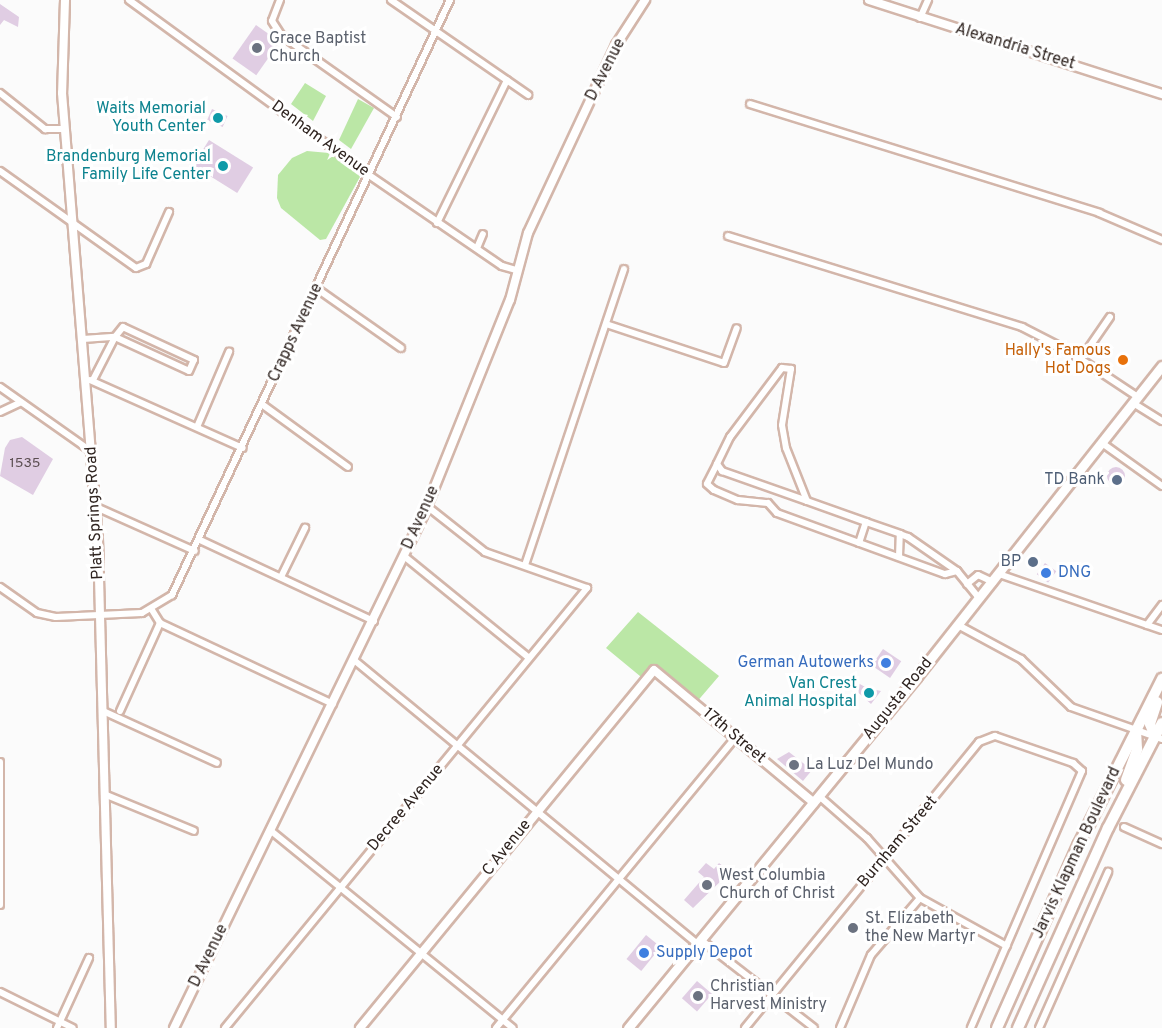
<!DOCTYPE html>
<html>
<head>
<meta charset="utf-8">
<style>
	body { margin:0 }
	#map { position:relative; width:1162px; height:1028px; overflow:hidden; background:#fbfbfb; font-family:Overpass,sans-serif }
	div>[style] { position:absolute }
	.green>* { inset:0; background:#bbe7a6 }
	.building>* { inset:0; background:#e0cde3; transform-origin:0 0 }
	.round { border-radius:50% }
	.roads { filter:drop-shadow(2px 0 #d3b6aa) drop-shadow(-2px 0 #d3b6aa) drop-shadow(0 2px #d3b6aa) drop-shadow(0 -2px #d3b6aa) }
	.street>* { height:6px; margin:-3px; padding:0 3px; transform-origin:3px; border-radius:3px; background:#fff }
	.secondary>* { height:8px; margin:-4px; padding:0 4px; transform-origin:4px; border-radius:4px; background:#fff }
	.primary>* { height:9px; margin:-4.5px; padding:0 4.5px; transform-origin:4.5px; border-radius:4.5px; background:#fff }
	.highway>* { height:10px; margin:-5px; padding:0 5px; transform-origin:5px; border-radius:5px; background:#fff }
	.dots>* { width:16px; height:16px; translate:-50% -50%; box-sizing:border-box; border:3px solid #fff; border-radius:50% }
	span { translate:-50% -50%; white-space:nowrap; text-align:center; line-height:1.15; -webkit-text-stroke:6px #fff; paint-order:stroke }
	.number-label { font-size:14px; color:#5b4e51 }
	.number-label span { -webkit-text-stroke-width:0 }
	.worship-label { font-size:16px; color:#5b616d }
	.left { translate:0 -50%; text-align:left }
	.street-label { font-size:16px; color:#2f2420 }
	.culture-label { font-size:16px; color:#0d838f }
	.right { translate:-100% -50%; text-align:right }
	.food-label { font-size:16px; color:#c56008 }
	.service-label { font-size:16px; color:#4e5e75 }
	.shop-label { font-size:16px; color:#366cbe }
</style>
</head>
<body>
<div id="map">
	<div class="green">
		<div style="clip-path:polygon(305px 83px,326px 96px,313px 121px,291px 104px)"></div>
		<div style="clip-path:polygon(358px 99px,374px 108px,351px 149px,339px 140px)"></div>
		<div style="clip-path:polygon(307px 151px,329px 153px,361px 175px,326px 239px,320px 240px,281px 208px,277px 198px,278px 175px,292px 158px)"></div>
		<div style="clip-path:polygon(638px 612px,719px 676px,695px 704px,655px 670px,646px 681px,606px 648px)"></div>
	</div>
	<div class="building">
		<div style="clip-path:polygon(0 4px,19px 17px,18px 27px,4px 20px,0 25px)"></div>
		<div style="left:256px;top:25px;width:29px;height:41px;rotate:35deg"></div>
		<div style="left:212px;top:109px;width:17px;height:12px;rotate:24deg"></div>
		<div style="left:209px;top:140px;width:52px;height:30px;rotate:32deg"></div>
		<div style="clip-path:polygon(22px 437px,53px 459px,33px 495px,0 476px,5px 448px,10px 440px)"></div>
		<div class="round" style="left:1107px;top:467px;width:18px;height:18px"></div>
		<div style="left:1045px;top:563px;width:14px;height:14px;rotate:36deg"></div>
		<div style="left:883px;top:649px;width:22px;height:20px;rotate:34deg"></div>
		<div style="clip-path:polygon(858px 683px,867px 688px,881px 691px,871px 704px,853px 688px)"></div>
		<div style="clip-path:polygon(789px 752px,812px 770px,803px 781px,777px 759px)"></div>
		<div style="clip-path:polygon(706px 863px,714px 869px,719px 863px,724px 867px,719px 873px,724px 878px,693px 908px,684px 900px,704px 877px,698px 872px)"></div>
		<div style="left:646px;top:935px;width:19px;height:31px;rotate:39deg"></div>
		<div style="left:697px;top:981px;width:20px;height:23px;rotate:41deg"></div>
	</div>
	<div class="roads">
		<div class="street">
			<div style="left:129px;top:0;width:297px;rotate:36.1deg"></div>
			<div style="left:369px;top:175px;width:161px;rotate:34.4deg"></div>
			<div style="left:502px;top:266px;width:15px;rotate:16deg"></div>
			<div style="left:280px;top:0;width:22px;rotate:111deg"></div>
			<div style="left:272px;top:21px;width:17px;rotate:57deg"></div>
			<div style="left:281px;top:35px;width:142px;rotate:35.3deg"></div>
			<div style="left:391px;top:0;width:167px;rotate:34.7deg"></div>
			<div style="left:920px;top:18px;width:20px;rotate:-66deg"></div>
			<div style="left:0;top:93px;width:58px;rotate:38.7deg"></div>
			<div style="left:45px;top:129px;width:20px"></div>
			<div style="left:750px;top:104px;width:366px;rotate:17.3deg"></div>
			<div style="left:1099px;top:213px;width:69px;rotate:23.2deg"></div>
			<div style="left:0;top:171px;width:167px;rotate:35.5deg"></div>
			<div style="left:136px;top:268px;width:11px;rotate:-22deg"></div>
			<div style="left:146px;top:264px;width:57px;rotate:-66.1deg"></div>
			<div style="left:437px;top:223px;width:159px;rotate:-63.9deg"></div>
			<div style="left:728px;top:236px;width:308px;rotate:17.2deg"></div>
			<div style="left:1022px;top:327px;width:51px;rotate:27.1deg"></div>
			<div style="left:1067px;top:350px;width:85px;rotate:33.5deg"></div>
			<div style="left:477px;top:248px;width:15px;rotate:-67deg"></div>
			<div style="left:316px;top:288px;width:104px;rotate:35.2deg"></div>
			<div style="left:606px;top:324px;width:124px;rotate:18.3deg"></div>
			<div style="left:724px;top:363px;width:37px;rotate:-70deg"></div>
			<div style="left:83px;top:339px;width:32px;rotate:-4deg"></div>
			<div style="left:115px;top:337px;width:81px;rotate:24.7deg"></div>
			<div style="left:189px;top:371px;width:12px;rotate:-66deg"></div>
			<div style="left:194px;top:360px;width:78px;rotate:-155.1deg"></div>
			<div style="left:123px;top:327px;width:13px;rotate:129deg"></div>
			<div style="left:115px;top:337px;width:48px;rotate:117.1deg"></div>
			<div style="left:1081px;top:359px;width:51px;rotate:-55.4deg"></div>
			<div style="left:90px;top:380px;width:167px;rotate:24deg"></div>
			<div style="left:0;top:387px;width:113px;rotate:35.2deg"></div>
			<div style="left:1133px;top:403px;width:34px;rotate:32deg"></div>
			<div style="left:263px;top:405px;width:105px;rotate:36.1deg"></div>
			<div style="left:0;top:412px;width:23px;rotate:-25deg"></div>
			<div style="left:197px;top:427px;width:82px;rotate:-66.9deg"></div>
			<div style="left:1102px;top:443px;width:74px;rotate:35.6deg"></div>
			<div style="left:717px;top:464px;width:22px;rotate:117deg"></div>
			<div style="left:707px;top:484px;width:9px;rotate:41deg"></div>
			<div style="left:714px;top:490px;width:26px;rotate:23deg"></div>
			<div style="left:738px;top:500px;width:30px;rotate:6deg"></div>
			<div style="left:768px;top:503px;width:13px;rotate:48deg"></div>
			<div style="left:777px;top:513px;width:179px;rotate:20deg"></div>
			<div style="left:945px;top:574px;width:12px;rotate:-14deg"></div>
			<div style="left:807px;top:501px;width:57px;rotate:-111.6deg"></div>
			<div style="left:786px;top:448px;width:23px;rotate:-100deg"></div>
			<div style="left:782px;top:425px;width:57px;rotate:-80.9deg"></div>
			<div style="left:791px;top:369px;width:9px;rotate:-174deg"></div>
			<div style="left:782px;top:368px;width:86px;rotate:127deg"></div>
			<div style="left:730px;top:437px;width:30px;rotate:116deg"></div>
			<div style="left:717px;top:464px;width:9px;rotate:54deg"></div>
			<div style="left:722px;top:471px;width:90px;rotate:19.4deg"></div>
			<div style="left:807px;top:501px;width:63px;rotate:19.6deg"></div>
			<div style="left:866px;top:522px;width:36px;rotate:19deg"></div>
			<div style="left:900px;top:534px;width:9px;rotate:21deg"></div>
			<div style="left:908px;top:537px;width:60px;rotate:34.8deg"></div>
			<div style="left:957px;top:571px;width:35px;rotate:51deg"></div>
			<div style="left:96px;top:507px;width:108px;rotate:24deg"></div>
			<div style="left:200px;top:540px;width:192px;rotate:25deg"></div>
			<div style="left:859px;top:543px;width:22px;rotate:-72deg"></div>
			<div style="left:404px;top:556px;width:161px;rotate:39.2deg"></div>
			<div style="left:899px;top:557px;width:23px;rotate:-88deg"></div>
			<div style="left:525px;top:565px;width:312px;rotate:-71.5deg"></div>
			<div style="left:999px;top:574px;width:172px;rotate:19deg"></div>
			<div style="left:281px;top:577px;width:55px;rotate:-63.9deg"></div>
			<div style="left:967px;top:584px;width:14px;rotate:-39deg"></div>
			<div style="left:978px;top:575px;width:17px;rotate:25deg"></div>
			<div style="left:0;top:587px;width:45px;rotate:35.1deg"></div>
			<div style="left:37px;top:613px;width:19px;rotate:12deg"></div>
			<div style="left:56px;top:617px;width:86px;rotate:-2.7deg"></div>
			<div style="left:142px;top:613px;width:35px;rotate:-31deg"></div>
			<div style="left:172px;top:595px;width:657px;rotate:-64.96deg"></div>
			<div style="left:152px;top:610px;width:15px;rotate:58deg"></div>
			<div style="left:160px;top:623px;width:191px;rotate:25.1deg"></div>
			<div style="left:958px;top:625px;width:72px;rotate:28.4deg"></div>
			<div style="left:1021px;top:659px;width:69px;rotate:43.8deg"></div>
			<div style="left:1071px;top:707px;width:96px;rotate:19.4deg"></div>
			<div style="left:1147px;top:625px;width:25px;rotate:-53deg"></div>
			<div style="left:354px;top:660px;width:445px;rotate:39.6deg"></div>
			<div style="left:103px;top:711px;width:125px;rotate:24.5deg"></div>
			<div style="left:120px;top:711px;width:97px;rotate:-65.6deg"></div>
			<div style="left:0;top:762px;width:143px;rotate:90deg"></div>
			<div style="left:104px;top:794px;width:97px;rotate:22.3deg"></div>
			<div style="left:819px;top:796px;width:64px;rotate:41.2deg"></div>
			<div style="left:867px;top:838px;width:80px;rotate:48.5deg"></div>
			<div style="left:920px;top:898px;width:99px;rotate:28.9deg"></div>
			<div style="left:1124px;top:827px;width:42px;rotate:24.1deg"></div>
			<div style="left:270px;top:830px;width:313px;rotate:39.2deg"></div>
			<div style="left:701px;top:940px;width:143px;rotate:37.9deg"></div>
			<div style="left:0;top:992px;width:81px;rotate:26.3deg"></div>
			<div style="left:57px;top:1028px;width:77px;rotate:-65.4deg"></div>
			<div style="left:225px;top:1028px;width:570px;rotate:-50.55deg"></div>
			<div style="left:587px;top:588px;width:108px;rotate:-160.6deg"></div>
			<div style="left:485px;top:552px;width:74px;rotate:-141.6deg"></div>
			<div style="left:496px;top:1028px;width:376px;rotate:-50.5deg"></div>
			<div style="left:745px;top:1028px;width:370px;rotate:-50.7deg"></div>
			<div style="left:979px;top:742px;width:17px;rotate:-21deg"></div>
			<div style="left:995px;top:736px;width:83px;rotate:19.1deg"></div>
			<div style="left:1073px;top:763px;width:12px;rotate:42deg"></div>
			<div style="left:1082px;top:771px;width:280px;rotate:113.4deg"></div>
			<div style="left:840px;top:1028px;width:79px;rotate:-67deg"></div>
			<div style="left:871px;top:955px;width:75px;rotate:-49.3deg"></div>
			<div style="left:1039px;top:1028px;width:171px;rotate:-66.1deg"></div>
		</div>
		<div class="secondary">
			<div style="left:65px;top:0;width:93px;rotate:91.8deg"></div>
			<div style="left:62px;top:93px;width:447px;rotate:85.4deg"></div>
			<div style="left:98px;top:539px;width:489px;rotate:88.5deg"></div>
			<div style="left:869px;top:0;width:308px;rotate:17.8deg"></div>
			<div style="left:174px;top:1028px;width:569px;rotate:-64.07deg"></div>
			<div style="left:423px;top:516px;width:233px;rotate:-68.1deg"></div>
			<div style="left:510px;top:300px;width:69px;rotate:-75deg"></div>
			<div style="left:528px;top:233px;width:208px;rotate:-64.9deg"></div>
			<div style="left:616px;top:45px;width:54px;rotate:-57.2deg"></div>
			<div style="left:360px;top:1028px;width:463px;rotate:-50.6deg"></div>
			<div style="left:654px;top:670px;width:208px;rotate:39.7deg"></div>
		</div>
		<div class="primary">
			<div style="left:628px;top:1028px;width:455px;rotate:-50.6deg"></div>
			<div style="left:917px;top:676px;width:395px;rotate:-51.7deg"></div>
		</div>
		<div class="highway">
			<div style="left:1155px;top:737px;width:14px;rotate:-111deg"></div>
			<div style="left:1150px;top:724px;width:23px;rotate:-72deg"></div>
			<div style="left:1126px;top:780px;width:33px;rotate:-70deg"></div>
			<div style="left:1137px;top:749px;width:17px;rotate:-93deg"></div>
			<div style="left:997px;top:1028px;width:201px;rotate:-66deg"></div>
			<div style="left:1079px;top:844px;width:185px;rotate:-63.3deg"></div>
			<div style="left:1018px;top:1028px;width:219px;rotate:-65.8deg"></div>
			<div style="left:1108px;top:828px;width:118px;rotate:-62.8deg"></div>
		</div>
	</div>
	<div class="dots">
		<div style="left:257px;top:48px;background:#6b7280"></div>
		<div style="left:218px;top:118px;background:#0f9aa8"></div>
		<div style="left:223px;top:166px;background:#0f9aa8"></div>
		<div style="left:1123px;top:360px;background:#e8710a"></div>
		<div style="left:1117px;top:480px;background:#5c6f8a"></div>
		<div style="left:1033px;top:562px;background:#5c6f8a"></div>
		<div style="left:1046px;top:573px;background:#3f7fe0"></div>
		<div style="left:886px;top:663px;background:#3f7fe0"></div>
		<div style="left:869px;top:693px;background:#0f9aa8"></div>
		<div style="left:794px;top:765px;background:#6b7280"></div>
		<div style="left:707px;top:885px;background:#6b7280"></div>
		<div style="left:853px;top:928px;background:#6b7280"></div>
		<div style="left:644px;top:953px;background:#3f7fe0"></div>
		<div style="left:698px;top:996px;background:#6b7280"></div>
	</div>
	<div class="number-label">
		<span style="left:25px;top:464px">1535</span>
	</div>
	<div class="worship-label">
		<span class="left" style="left:269px;top:48px">Grace Baptist<br>Church</span>
		<span class="left" style="left:806px;top:765px">La Luz Del Mundo</span>
		<span class="left" style="left:719px;top:885px">West Columbia<br>Church of Christ</span>
		<span class="left" style="left:865px;top:928px">St. Elizabeth<br>the New Martyr</span>
		<span class="left" style="left:710px;top:996px">Christian<br>Harvest Ministry</span>
	</div>
	<div class="street-label">
		<span style="left:1015px;top:47px;rotate:17deg">Alexandria Street</span>
		<span style="left:606px;top:70px;rotate:-63deg">D Avenue</span>
		<span style="left:320px;top:139px;rotate:36deg">Denham Avenue</span>
		<span style="left:296px;top:333px;rotate:-65deg">Crapps Avenue</span>
		<span style="left:95px;top:513px;rotate:-93deg">Platt Springs Road</span>
		<span style="left:421px;top:518px;rotate:-66deg">D Avenue</span>
		<span style="left:898px;top:699px;rotate:-51deg">Augusta Road</span>
		<span style="left:734px;top:736px;rotate:40deg">17th Street</span>
		<span style="left:406px;top:808px;rotate:-50deg">Decree Avenue</span>
		<span style="left:898px;top:842px;rotate:-50deg">Burnham Street</span>
		<span style="left:507px;top:848px;rotate:-51deg">C Avenue</span>
		<span style="left:1077px;top:853px;rotate:-65deg">Jarvis Klapman Boulevard</span>
		<span style="left:209px;top:956px;rotate:-64deg">D Avenue</span>
	</div>
	<div class="culture-label">
		<span class="right" style="left:206px;top:118px">Waits Memorial<br>Youth Center</span>
		<span class="right" style="left:211px;top:166px">Brandenburg Memorial<br>Family Life Center</span>
		<span class="right" style="left:857px;top:693px">Van Crest<br>Animal Hospital</span>
	</div>
	<div class="food-label">
		<span class="right" style="left:1111px;top:360px">Hally's Famous<br>Hot Dogs</span>
	</div>
	<div class="service-label">
		<span class="right" style="left:1105px;top:480px">TD Bank</span>
		<span class="right" style="left:1021px;top:562px">BP</span>
	</div>
	<div class="shop-label">
		<span class="left" style="left:1058px;top:573px">DNG</span>
		<span class="right" style="left:874px;top:663px">German Autowerks</span>
		<span class="left" style="left:656px;top:953px">Supply Depot</span>
	</div>
</div>
</body>
</html>
